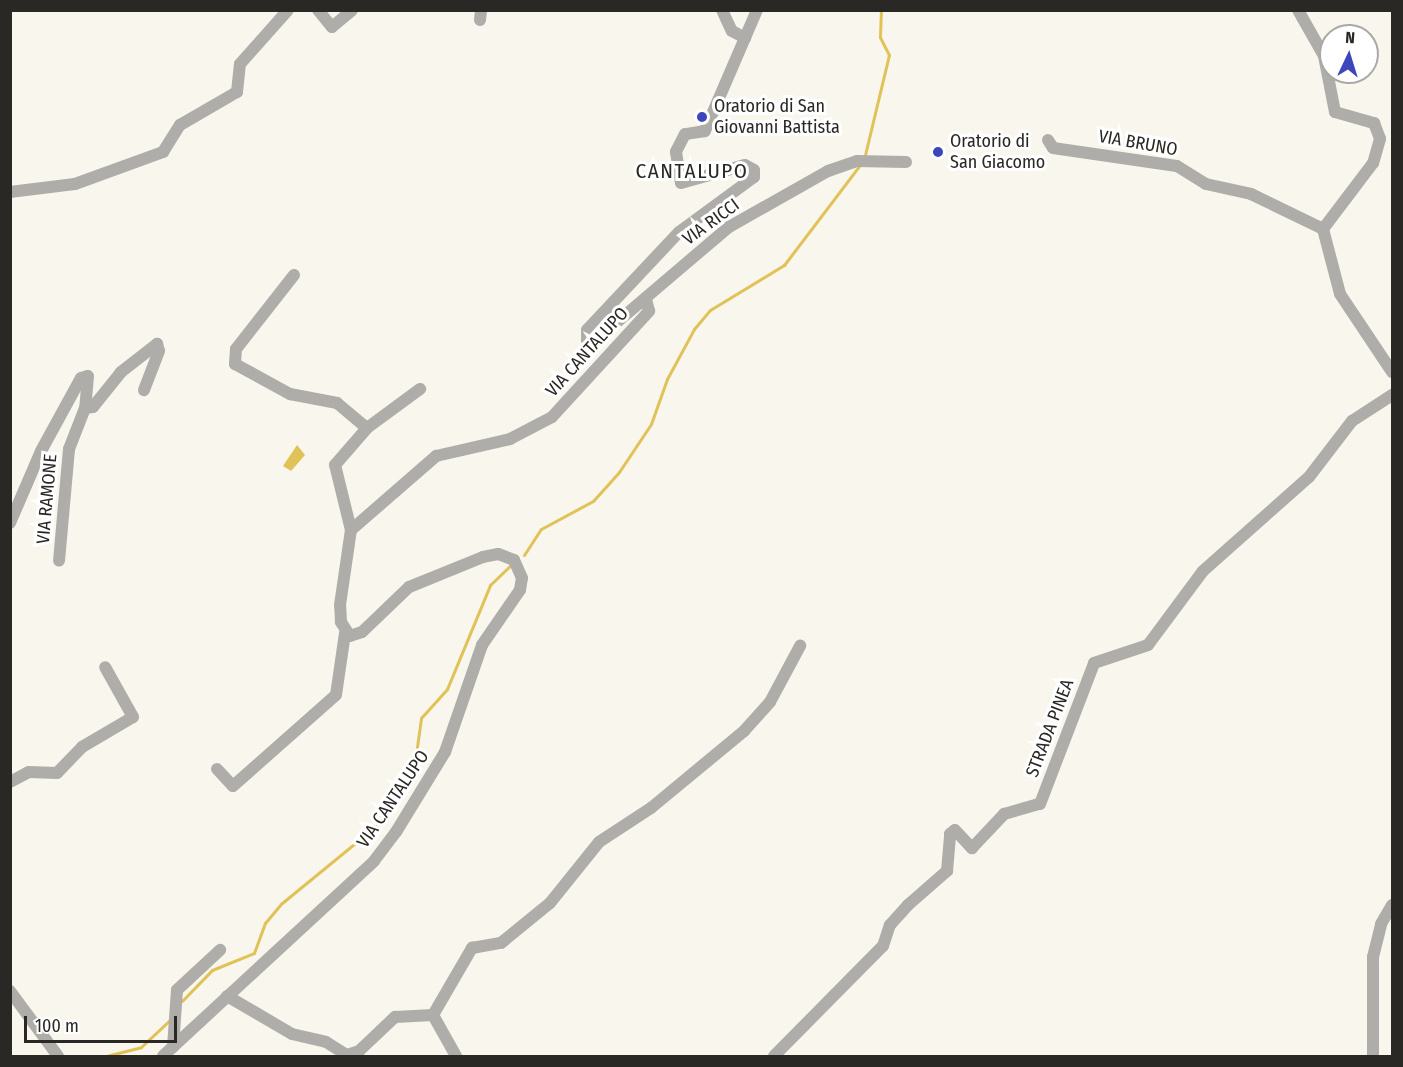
<!DOCTYPE html>
<html>
<head>
<meta charset="utf-8">
<style>
	body { margin:0 }
	#map { position:relative; width:1403px; height:1067px; overflow:hidden; background:#f9f6ed; font-family:"Fira Sans Condensed",sans-serif }
	div>[style] { position:absolute }
	.water>* { inset:0; background:#e0c257 }
	.stream>* { height:3px; margin:-1.5px; padding:0 1.5px; transform-origin:1.5px; border-radius:1.5px; background:#e0c257 }
	.minor>* { height:12px; margin:-6px; padding:0 6px; transform-origin:6px; border-radius:6px; background:#afada9 }
	.dots>* { width:16px; height:16px; translate:-50% -50%; box-sizing:border-box; border:3px solid #fff; border-radius:50% }
	span { translate:-50% -50%; white-space:nowrap; text-align:center; line-height:1.15; -webkit-text-stroke:6px #fff; paint-order:stroke }
	.poi-label { font-size:18px; color:#292824 }
	.left { translate:0 -50%; text-align:left }
	.street-label { font-size:18px; color:#292824 }
	.quarter-label { font-size:21px; color:#292824; letter-spacing:1.5px }
	.frame { position:absolute; inset:0; border:12px solid #292824; pointer-events:none }
	.north { position:absolute; left:1319px; top:24px; width:60px; height:60px; box-sizing:border-box; background:#fff; border:2px solid #a9a9a7; border-radius:50%; rotate:4deg; font-size:16px; font-weight:700; line-height:24px; text-align:center; color:#292824 }
	.north::after { content:''; display:block; margin:auto; width:21px; height:27px; background:#3d46ba; clip-path:polygon(50% 0,100% 100%,50% 72%,0 100%) }
	.scale { position:absolute; left:24px; top:1016px; width:153px; height:27px; box-sizing:border-box; border:3px solid #292824; border-top:0; padding-left:8px; font-size:18px; line-height:21px; white-space:nowrap; color:#292824; -webkit-text-stroke:4px #fff; paint-order:stroke }
</style>
</head>
<body>
<div id="map">
	<div class="water">
		<div style="clip-path:polygon(297px 445px,305px 455px,291px 471px,283px 466px)"></div>
	</div>
	<div class="stream">
		<div style="left:864px;top:159px;width:107px;rotate:-76.5deg"></div>
		<div style="left:889px;top:55px;width:20px;rotate:-117deg"></div>
		<div style="left:880px;top:37px;width:27px;rotate:-88deg"></div>
		<div style="left:524px;top:555px;width:31px;rotate:-57deg"></div>
		<div style="left:541px;top:529px;width:59px;rotate:-28.3deg"></div>
		<div style="left:593px;top:501px;width:39px;rotate:-48deg"></div>
		<div style="left:619px;top:472px;width:58px;rotate:-56.3deg"></div>
		<div style="left:651px;top:424px;width:48px;rotate:-70.4deg"></div>
		<div style="left:667px;top:379px;width:57px;rotate:-61.6deg"></div>
		<div style="left:694px;top:329px;width:25px;rotate:-50deg"></div>
		<div style="left:710px;top:310px;width:87px;rotate:-31.3deg"></div>
		<div style="left:784px;top:265px;width:126px;rotate:-52.8deg"></div>
		<div style="left:182px;top:1001px;width:43px;rotate:-45.9deg"></div>
		<div style="left:212px;top:970px;width:45px;rotate:-22deg"></div>
		<div style="left:254px;top:953px;width:32px;rotate:-70deg"></div>
		<div style="left:265px;top:923px;width:26px;rotate:-50deg"></div>
		<div style="left:282px;top:903px;width:128px;rotate:-39.3deg"></div>
		<div style="left:381px;top:822px;width:76px;rotate:-62.8deg"></div>
		<div style="left:416px;top:754px;width:36px;rotate:-82deg"></div>
		<div style="left:421px;top:718px;width:39px;rotate:-48deg"></div>
		<div style="left:447px;top:689px;width:113px;rotate:-67.5deg"></div>
		<div style="left:490px;top:585px;width:28px;rotate:-44deg"></div>
		<div style="left:106px;top:1056px;width:36px;rotate:-14deg"></div>
		<div style="left:141px;top:1047px;width:40px;rotate:-43deg"></div>
	</div>
	<div class="minor">
		<div style="left:318px;top:10px;width:22px;rotate:51deg"></div>
		<div style="left:332px;top:27px;width:26px;rotate:-40deg"></div>
		<div style="left:722px;top:10px;width:23px;rotate:65deg"></div>
		<div style="left:732px;top:31px;width:15px;rotate:28deg"></div>
		<div style="left:757px;top:10px;width:132px;rotate:113.3deg"></div>
		<div style="left:705px;top:131px;width:20px;rotate:171deg"></div>
		<div style="left:685px;top:134px;width:20px;rotate:117deg"></div>
		<div style="left:676px;top:152px;width:31px;rotate:81deg"></div>
		<div style="left:681px;top:183px;width:66px;rotate:-15.7deg"></div>
		<div style="left:745px;top:165px;width:10px;rotate:29deg"></div>
		<div style="left:754px;top:170px;width:7px;rotate:90deg"></div>
		<div style="left:754px;top:177px;width:93px;rotate:143.7deg"></div>
		<div style="left:679px;top:232px;width:134px;rotate:133.2deg"></div>
		<div style="left:587px;top:330px;width:10px;rotate:90deg"></div>
		<div style="left:587px;top:340px;width:9px"></div>
		<div style="left:596px;top:340px;width:175px;rotate:-40.4deg"></div>
		<div style="left:729px;top:227px;width:114px;rotate:-29.5deg"></div>
		<div style="left:828px;top:171px;width:31px;rotate:-19deg"></div>
		<div style="left:857px;top:161px;width:49px;rotate:1.2deg"></div>
		<div style="left:1298px;top:10px;width:53px;rotate:60.5deg"></div>
		<div style="left:1324px;top:56px;width:57px;rotate:78.9deg"></div>
		<div style="left:1335px;top:112px;width:41px;rotate:15.8deg"></div>
		<div style="left:1374px;top:123px;width:17px;rotate:69deg"></div>
		<div style="left:1380px;top:139px;width:25px;rotate:106deg"></div>
		<div style="left:1373px;top:163px;width:83px;rotate:127.1deg"></div>
		<div style="left:480px;top:20px;width:10px;rotate:-84deg"></div>
		<div style="left:1048px;top:140px;width:9px;rotate:58deg"></div>
		<div style="left:1053px;top:148px;width:125px;rotate:8.3deg"></div>
		<div style="left:1177px;top:166px;width:34px;rotate:32deg"></div>
		<div style="left:1206px;top:184px;width:46px;rotate:12.5deg"></div>
		<div style="left:1251px;top:194px;width:80px;rotate:25.9deg"></div>
		<div style="left:1323px;top:229px;width:67px;rotate:75.3deg"></div>
		<div style="left:1340px;top:294px;width:94px;rotate:56.3deg"></div>
		<div style="left:10px;top:192px;width:65px;rotate:-7deg"></div>
		<div style="left:75px;top:184px;width:94px;rotate:-20deg"></div>
		<div style="left:163px;top:152px;width:32px;rotate:-58deg"></div>
		<div style="left:180px;top:125px;width:66px;rotate:-30.1deg"></div>
		<div style="left:237px;top:92px;width:28px;rotate:-84deg"></div>
		<div style="left:240px;top:64px;width:72px;rotate:-48.4deg"></div>
		<div style="left:294px;top:275px;width:94px;rotate:128.1deg"></div>
		<div style="left:236px;top:349px;width:15px;rotate:94deg"></div>
		<div style="left:235px;top:364px;width:63px;rotate:28.6deg"></div>
		<div style="left:290px;top:394px;width:48px;rotate:10.8deg"></div>
		<div style="left:337px;top:403px;width:39px;rotate:40deg"></div>
		<div style="left:85px;top:408px;width:8px;rotate:-7deg"></div>
		<div style="left:93px;top:407px;width:45px;rotate:-51.3deg"></div>
		<div style="left:121px;top:372px;width:46px;rotate:-37.9deg"></div>
		<div style="left:157px;top:344px;width:7px;rotate:74deg"></div>
		<div style="left:159px;top:351px;width:42px;rotate:111deg"></div>
		<div style="left:10px;top:523px;width:78px;rotate:-66.7deg"></div>
		<div style="left:41px;top:451px;width:83px;rotate:-61.3deg"></div>
		<div style="left:81px;top:378px;width:7px;rotate:-16deg"></div>
		<div style="left:88px;top:376px;width:32px;rotate:95deg"></div>
		<div style="left:85px;top:408px;width:44px;rotate:111.3deg"></div>
		<div style="left:69px;top:449px;width:112px;rotate:95.1deg"></div>
		<div style="left:351px;top:530px;width:67px;rotate:-103.8deg"></div>
		<div style="left:335px;top:465px;width:49px;rotate:-49.1deg"></div>
		<div style="left:367px;top:428px;width:66px;rotate:-36.3deg"></div>
		<div style="left:217px;top:769px;width:23px;rotate:47deg"></div>
		<div style="left:233px;top:786px;width:137px;rotate:-41.5deg"></div>
		<div style="left:336px;top:695px;width:63px;rotate:-81.7deg"></div>
		<div style="left:10px;top:782px;width:21px;rotate:-28deg"></div>
		<div style="left:29px;top:772px;width:28px;rotate:2deg"></div>
		<div style="left:57px;top:773px;width:36px;rotate:-46deg"></div>
		<div style="left:82px;top:747px;width:59px;rotate:-30.5deg"></div>
		<div style="left:133px;top:717px;width:57px;rotate:-119.2deg"></div>
		<div style="left:10px;top:991px;width:81px;rotate:53.6deg"></div>
		<div style="left:227px;top:996px;width:75px;rotate:30.3deg"></div>
		<div style="left:292px;top:1034px;width:35px;rotate:13deg"></div>
		<div style="left:326px;top:1042px;width:25px;rotate:32deg"></div>
		<div style="left:347px;top:1055px;width:13px;rotate:-18deg"></div>
		<div style="left:359px;top:1051px;width:50px;rotate:-43.4deg"></div>
		<div style="left:395px;top:1017px;width:38px;rotate:-3deg"></div>
		<div style="left:433px;top:1015px;width:78px;rotate:-59.8deg"></div>
		<div style="left:472px;top:948px;width:29px;rotate:-10deg"></div>
		<div style="left:501px;top:943px;width:63px;rotate:-39.2deg"></div>
		<div style="left:550px;top:903px;width:78px;rotate:-51.2deg"></div>
		<div style="left:599px;top:842px;width:62px;rotate:-33.2deg"></div>
		<div style="left:651px;top:808px;width:121px;rotate:-39.6deg"></div>
		<div style="left:744px;top:731px;width:39px;rotate:-48deg"></div>
		<div style="left:770px;top:702px;width:64px;rotate:-61.8deg"></div>
		<div style="left:433px;top:1015px;width:47px;rotate:60.7deg"></div>
		<div style="left:173px;top:1047px;width:57px;rotate:-86deg"></div>
		<div style="left:177px;top:990px;width:59px;rotate:-42.9deg"></div>
		<div style="left:163px;top:1056px;width:287px;rotate:-42.7deg"></div>
		<div style="left:374px;top:861px;width:36px;rotate:-53deg"></div>
		<div style="left:396px;top:832px;width:94px;rotate:-58.5deg"></div>
		<div style="left:445px;top:752px;width:113px;rotate:-70.9deg"></div>
		<div style="left:482px;top:645px;width:67px;rotate:-55.4deg"></div>
		<div style="left:520px;top:590px;width:12px;rotate:-81deg"></div>
		<div style="left:522px;top:578px;width:20px;rotate:-114deg"></div>
		<div style="left:514px;top:560px;width:17px;rotate:-159deg"></div>
		<div style="left:498px;top:554px;width:15px;rotate:169deg"></div>
		<div style="left:483px;top:557px;width:80px;rotate:157.9deg"></div>
		<div style="left:409px;top:587px;width:65px;rotate:136.2deg"></div>
		<div style="left:362px;top:632px;width:13px;rotate:162deg"></div>
		<div style="left:350px;top:636px;width:17px;rotate:-123deg"></div>
		<div style="left:341px;top:622px;width:17px;rotate:-93deg"></div>
		<div style="left:340px;top:605px;width:76px;rotate:-81.7deg"></div>
		<div style="left:351px;top:530px;width:113px;rotate:-41deg"></div>
		<div style="left:436px;top:456px;width:76px;rotate:-12.9deg"></div>
		<div style="left:510px;top:439px;width:47px;rotate:-27.6deg"></div>
		<div style="left:552px;top:417px;width:144px;rotate:-47.5deg"></div>
		<div style="left:649px;top:311px;width:12px;rotate:-104deg"></div>
		<div style="left:774px;top:1056px;width:155px;rotate:-45.3deg"></div>
		<div style="left:883px;top:946px;width:22px;rotate:-72deg"></div>
		<div style="left:890px;top:925px;width:27px;rotate:-48deg"></div>
		<div style="left:908px;top:905px;width:52px;rotate:-41.1deg"></div>
		<div style="left:947px;top:871px;width:37px;rotate:-85deg"></div>
		<div style="left:950px;top:834px;width:6px;rotate:-39deg"></div>
		<div style="left:955px;top:830px;width:25px;rotate:47deg"></div>
		<div style="left:972px;top:848px;width:47px;rotate:-46.7deg"></div>
		<div style="left:1004px;top:814px;width:37px;rotate:-16deg"></div>
		<div style="left:1040px;top:804px;width:151px;rotate:-69deg"></div>
		<div style="left:1094px;top:663px;width:57px;rotate:-18.4deg"></div>
		<div style="left:1148px;top:645px;width:92px;rotate:-53.4deg"></div>
		<div style="left:1203px;top:571px;width:142px;rotate:-41.6deg"></div>
		<div style="left:1309px;top:477px;width:71px;rotate:-52.5deg"></div>
		<div style="left:1352px;top:421px;width:48px;rotate:-33deg"></div>
		<div style="left:1373px;top:1056px;width:99px;rotate:-90deg"></div>
		<div style="left:1373px;top:957px;width:34px;rotate:-76deg"></div>
		<div style="left:1381px;top:924px;width:22px;rotate:-60deg"></div>
	</div>
	<div class="dots">
		<div style="left:702px;top:117px;background:#3d46ba"></div>
		<div style="left:938px;top:152px;background:#3d46ba"></div>
	</div>
	<div class="poi-label">
		<span class="left" style="left:714px;top:117px">Oratorio di San<br>Giovanni Battista</span>
		<span class="left" style="left:950px;top:152px">Oratorio di<br>San Giacomo</span>
	</div>
	<div class="street-label">
		<span style="left:1138px;top:143px;rotate:10deg">VIA BRUNO</span>
		<span style="left:711px;top:222px;rotate:-36deg">VIA RICCI</span>
		<span style="left:587px;top:352px;rotate:-48deg">VIA CANTALUPO</span>
		<span style="left:47px;top:499px;rotate:-85deg">VIA RAMONE</span>
		<span style="left:1050px;top:728px;rotate:-69deg">STRADA PINEA</span>
		<span style="left:393px;top:799px;rotate:-56deg">VIA CANTALUPO</span>
	</div>
	<div class="quarter-label">
		<span style="left:692px;top:171px">CANTALUPO</span>
	</div>
	<div class="frame"></div>
	<div class="north">N</div>
	<div class="scale">100 m</div>
</div>
</body>
</html>
